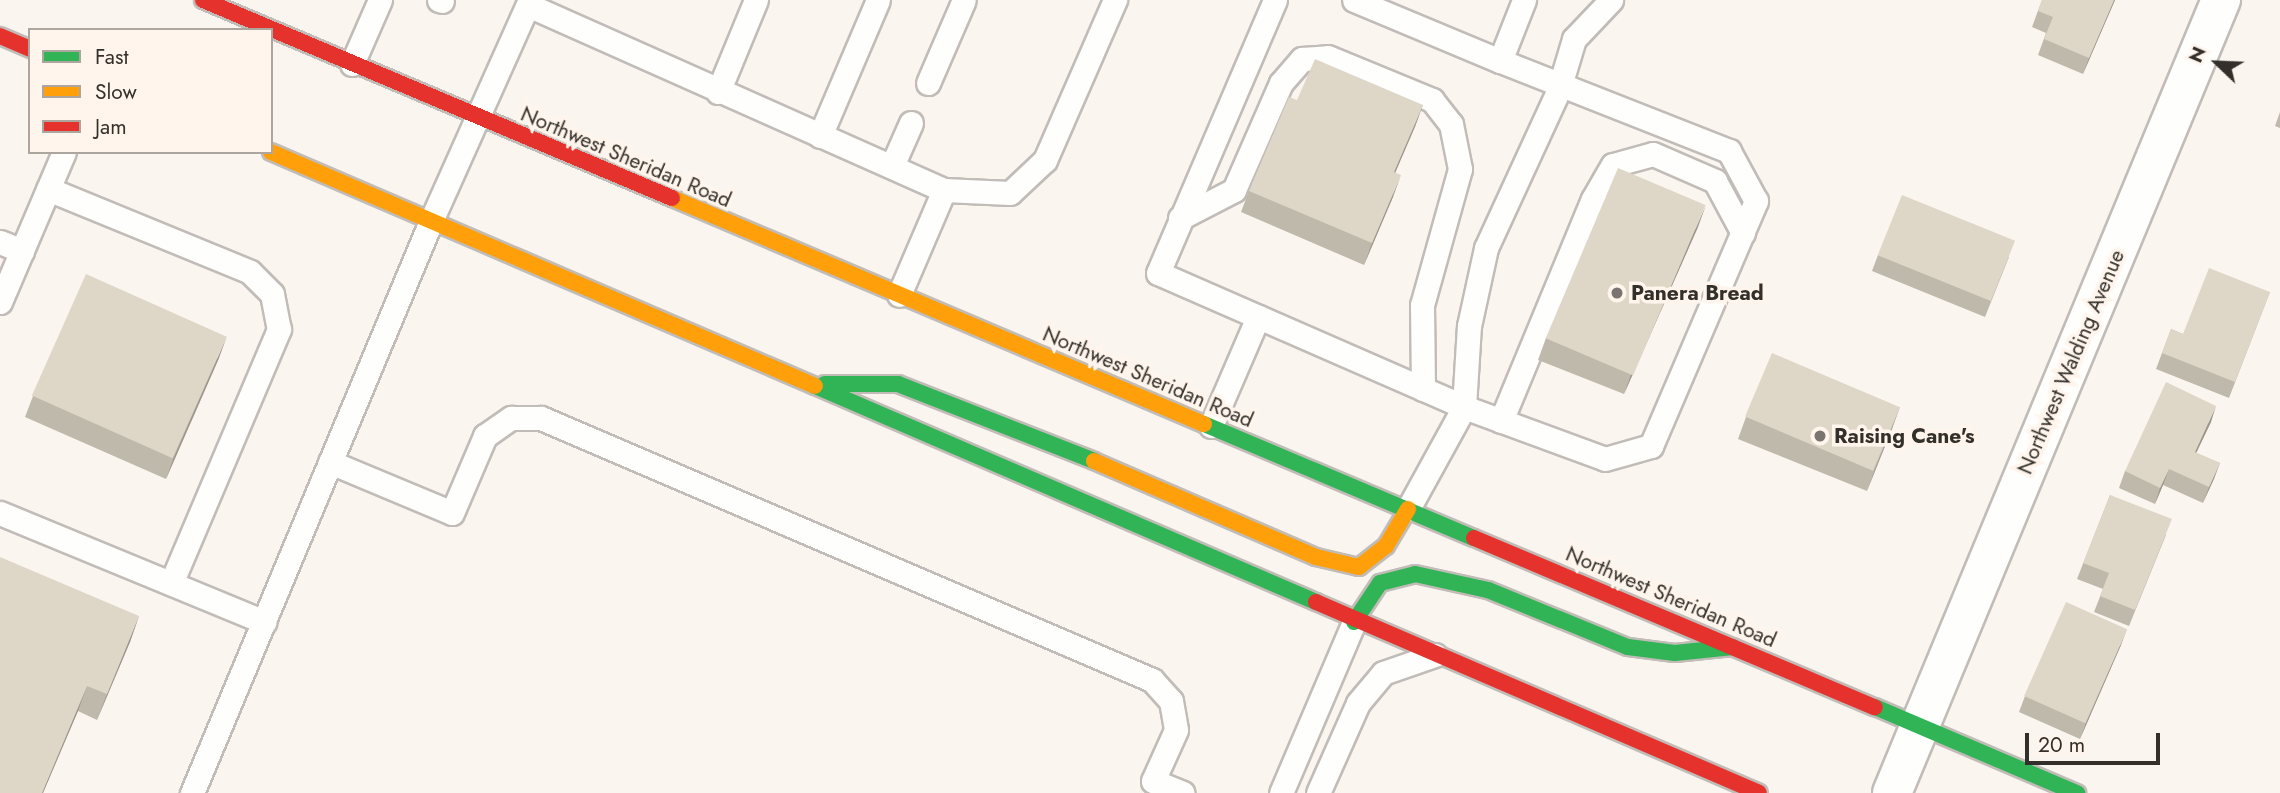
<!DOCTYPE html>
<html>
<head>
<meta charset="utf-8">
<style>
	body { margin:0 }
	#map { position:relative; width:2280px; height:793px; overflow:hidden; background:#fbf5f0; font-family:Jost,sans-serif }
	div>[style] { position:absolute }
	.roads { filter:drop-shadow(2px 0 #c1bcb7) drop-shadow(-2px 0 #c1bcb7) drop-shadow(0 2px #c1bcb7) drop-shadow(0 -2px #c1bcb7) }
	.lane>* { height:23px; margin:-11.5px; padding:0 11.5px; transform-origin:11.5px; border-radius:11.5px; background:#fefefd }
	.street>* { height:38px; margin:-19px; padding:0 19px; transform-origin:19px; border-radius:19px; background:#fefefd }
	.fast>* { height:16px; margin:-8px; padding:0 8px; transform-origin:8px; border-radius:8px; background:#30b455 }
	.slow>* { height:16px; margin:-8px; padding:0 8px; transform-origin:8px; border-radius:8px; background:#ff9f0a }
	.jam>* { height:16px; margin:-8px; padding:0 8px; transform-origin:8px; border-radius:8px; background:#e5322d }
	.wall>* { inset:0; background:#bfb9ab }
	.shaded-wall>* { inset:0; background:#9b968b }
	.building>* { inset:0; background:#ded7c7; transform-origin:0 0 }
	.dots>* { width:19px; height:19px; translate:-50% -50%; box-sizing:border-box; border:4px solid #fff5ec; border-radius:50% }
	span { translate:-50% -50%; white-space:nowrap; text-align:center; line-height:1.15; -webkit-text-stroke:7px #fff5ec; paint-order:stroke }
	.street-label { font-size:21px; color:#332f2a }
	.poi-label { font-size:21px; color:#332f2a; font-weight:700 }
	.left { translate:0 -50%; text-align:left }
	.legend { position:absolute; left:28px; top:28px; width:245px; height:126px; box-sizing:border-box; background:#fff5ec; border:2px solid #ada69e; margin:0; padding:9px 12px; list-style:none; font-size:21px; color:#332f2a }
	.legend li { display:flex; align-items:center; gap:14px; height:35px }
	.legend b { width:35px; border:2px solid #ada69e }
	.north { position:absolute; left:2182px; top:28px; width:70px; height:70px; -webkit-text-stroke:5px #fff5ec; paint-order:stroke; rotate:293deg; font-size:19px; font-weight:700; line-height:28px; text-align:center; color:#332f2a }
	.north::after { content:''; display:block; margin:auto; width:24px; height:32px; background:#332f2a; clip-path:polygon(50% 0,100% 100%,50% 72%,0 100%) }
	.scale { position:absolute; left:2025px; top:733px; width:135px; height:32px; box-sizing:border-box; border:4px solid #332f2a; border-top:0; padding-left:9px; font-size:21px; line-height:24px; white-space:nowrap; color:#332f2a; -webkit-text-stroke:5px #fff5ec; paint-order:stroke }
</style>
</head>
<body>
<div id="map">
	<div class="roads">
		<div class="lane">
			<div style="left:439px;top:0;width:3px;rotate:18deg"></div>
			<div style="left:1275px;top:0;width:297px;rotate:113.2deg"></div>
			<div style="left:1158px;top:273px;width:334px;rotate:23.6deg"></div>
			<div style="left:1464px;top:407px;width:81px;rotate:-86.5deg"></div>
			<div style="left:1469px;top:326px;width:80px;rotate:-77.7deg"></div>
			<div style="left:1486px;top:248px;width:175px;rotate:-65.3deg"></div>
			<div style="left:1559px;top:89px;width:52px;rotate:-73.3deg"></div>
			<div style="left:1574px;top:39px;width:54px;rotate:-46.5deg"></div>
			<div style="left:1354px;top:0;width:158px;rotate:22.7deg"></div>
			<div style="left:1500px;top:61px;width:66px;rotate:-68.5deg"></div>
			<div style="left:528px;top:5px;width:455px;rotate:24deg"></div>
			<div style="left:944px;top:190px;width:114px;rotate:113.2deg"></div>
			<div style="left:352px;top:64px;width:70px;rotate:-66.4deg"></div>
			<div style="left:928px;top:83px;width:90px;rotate:-66.6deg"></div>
			<div style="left:718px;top:92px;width:100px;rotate:-67.6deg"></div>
			<div style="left:820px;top:136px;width:148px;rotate:-66.9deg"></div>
			<div style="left:892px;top:166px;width:47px;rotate:-66.2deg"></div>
			<div style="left:48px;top:189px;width:218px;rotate:22.3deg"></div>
			<div style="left:250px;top:272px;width:31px;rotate:45deg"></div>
			<div style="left:272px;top:294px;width:36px;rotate:79deg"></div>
			<div style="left:279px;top:329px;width:276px;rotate:113deg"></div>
			<div style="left:944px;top:190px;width:66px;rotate:2.6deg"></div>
			<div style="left:1010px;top:193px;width:48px;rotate:-43.3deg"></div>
			<div style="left:1045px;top:160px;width:175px;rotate:-66.4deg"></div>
			<div style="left:1180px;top:218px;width:61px;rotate:-27.4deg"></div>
			<div style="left:1234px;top:190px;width:117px;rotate:-66.3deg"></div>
			<div style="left:1281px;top:83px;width:32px;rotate:-49deg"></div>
			<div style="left:1302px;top:59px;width:26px;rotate:-4deg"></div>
			<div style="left:1328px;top:57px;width:113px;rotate:22.5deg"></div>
			<div style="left:1432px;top:100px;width:31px;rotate:52deg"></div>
			<div style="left:1451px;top:124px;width:46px;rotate:78.7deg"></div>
			<div style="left:1460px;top:169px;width:141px;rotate:105.6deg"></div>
			<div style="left:1422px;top:305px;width:84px;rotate:89.3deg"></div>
			<div style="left:0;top:242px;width:24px;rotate:22deg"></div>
			<div style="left:0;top:302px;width:163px;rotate:-66.9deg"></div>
			<div style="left:1501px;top:421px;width:240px;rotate:-67.5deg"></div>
			<div style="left:1593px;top:199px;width:39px;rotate:-60deg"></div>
			<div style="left:1613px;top:165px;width:41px;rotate:-15.4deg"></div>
			<div style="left:1653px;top:154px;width:68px;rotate:23.5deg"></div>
			<div style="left:1715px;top:181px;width:59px;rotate:61.7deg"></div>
			<div style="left:1211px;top:426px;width:119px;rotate:-66.7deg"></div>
			<div style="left:330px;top:462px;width:132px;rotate:22.7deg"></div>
			<div style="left:452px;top:513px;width:84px;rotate:-66.8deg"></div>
			<div style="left:485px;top:436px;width:32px;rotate:-35deg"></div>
			<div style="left:511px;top:418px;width:30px"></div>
			<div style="left:541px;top:418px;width:665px;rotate:23.21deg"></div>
			<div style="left:1152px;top:680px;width:28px;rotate:48deg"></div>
			<div style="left:1171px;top:701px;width:29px;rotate:80deg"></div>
			<div style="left:1176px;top:730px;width:56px;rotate:114.3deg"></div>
			<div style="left:1153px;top:781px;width:32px;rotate:22deg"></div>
			<div style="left:1408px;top:509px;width:116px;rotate:-61.2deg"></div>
			<div style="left:1464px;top:407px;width:150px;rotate:20.2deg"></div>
			<div style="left:1605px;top:459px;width:48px;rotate:-15.8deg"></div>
			<div style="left:1651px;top:446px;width:267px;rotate:-66.8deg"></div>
			<div style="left:1756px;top:201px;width:57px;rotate:-118.4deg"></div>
			<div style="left:1729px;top:151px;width:246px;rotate:-158.5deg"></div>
			<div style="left:0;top:513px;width:286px;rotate:22.4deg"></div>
			<div style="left:192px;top:793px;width:620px;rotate:-67.32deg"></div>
			<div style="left:431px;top:221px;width:242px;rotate:-65.9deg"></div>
			<div style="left:1281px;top:793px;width:186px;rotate:-66.9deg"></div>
			<div style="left:1318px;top:793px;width:98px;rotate:-66deg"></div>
			<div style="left:1358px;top:703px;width:39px;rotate:-50deg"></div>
			<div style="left:1383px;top:673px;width:55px;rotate:-19.1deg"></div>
		</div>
		<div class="street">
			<div style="left:1892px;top:793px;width:859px;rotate:-67.47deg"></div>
		</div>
		<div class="fast">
			<div style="left:825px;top:384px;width:73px"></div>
			<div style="left:898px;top:384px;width:211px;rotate:21.4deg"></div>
			<div style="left:815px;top:386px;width:546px;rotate:23.32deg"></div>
			<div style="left:1204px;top:424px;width:293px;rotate:22.9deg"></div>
			<div style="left:1354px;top:622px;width:47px;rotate:-56.3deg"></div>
			<div style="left:1380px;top:583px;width:36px;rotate:-14deg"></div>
			<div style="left:1415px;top:574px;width:75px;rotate:12.4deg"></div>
			<div style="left:1488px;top:590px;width:151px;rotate:22.2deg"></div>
			<div style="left:1628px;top:647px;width:47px;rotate:7.3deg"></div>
			<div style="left:1675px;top:653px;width:58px;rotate:-5.9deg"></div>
			<div style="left:1875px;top:707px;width:220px;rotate:23.1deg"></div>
		</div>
		<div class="slow">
			<div style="left:271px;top:152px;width:592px;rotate:23.27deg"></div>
			<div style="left:672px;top:198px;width:578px;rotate:23.02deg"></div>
			<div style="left:1094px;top:461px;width:242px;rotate:23.4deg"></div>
			<div style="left:1316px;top:557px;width:44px;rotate:13.1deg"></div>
			<div style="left:1359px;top:567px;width:34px;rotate:-38deg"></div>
			<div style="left:1386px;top:546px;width:43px;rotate:-59.3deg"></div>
		</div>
		<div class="jam">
			<div style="left:203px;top:0;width:509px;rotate:22.89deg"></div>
			<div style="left:0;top:36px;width:33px;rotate:23deg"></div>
			<div style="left:1474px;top:538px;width:435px;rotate:22.9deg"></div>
			<div style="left:1316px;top:602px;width:482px;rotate:23.3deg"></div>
		</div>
	</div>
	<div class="wall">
		<div style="clip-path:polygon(2042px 0,2115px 0,2083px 74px,2038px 55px,2046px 33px,2032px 27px)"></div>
		<div style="clip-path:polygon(1297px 100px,1423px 105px,1395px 173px,1393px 197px,1364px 265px,1241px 212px,1249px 191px)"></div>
		<div style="clip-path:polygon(2280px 112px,2280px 128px,2275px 126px)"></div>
		<div style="clip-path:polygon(1698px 227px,1624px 394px,1538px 360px,1546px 338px)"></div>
		<div style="clip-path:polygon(1878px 255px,2009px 257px,1985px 317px,1872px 271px)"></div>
		<div style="clip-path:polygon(2270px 292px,2229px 398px,2156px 369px,2171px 329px,2183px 334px)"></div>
		<div style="clip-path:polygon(219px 358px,166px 479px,25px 417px,33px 396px)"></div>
		<div style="clip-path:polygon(1900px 407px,1867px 491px,1738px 439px,1746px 417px)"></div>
		<div style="clip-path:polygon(2211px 422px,2196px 453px,2220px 463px,2203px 503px,2163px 485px,2155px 504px,2119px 488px,2125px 471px)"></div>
		<div style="clip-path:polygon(2110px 495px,2166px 535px,2129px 626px,2094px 612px,2103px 589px,2077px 579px)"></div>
		<div style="clip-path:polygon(139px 616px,130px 642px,97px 720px,78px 711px,43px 793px,0 793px)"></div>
		<div style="clip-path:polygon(2121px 645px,2080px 739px,2019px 712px,2025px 696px)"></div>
	</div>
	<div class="shaded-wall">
		<div style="clip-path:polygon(2114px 0,2115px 0,2083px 74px,2089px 58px)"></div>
		<div style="clip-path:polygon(1423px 105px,1415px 127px,1386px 194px,1394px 172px)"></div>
		<div style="clip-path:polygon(1401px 175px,1393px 197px,1364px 265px,1372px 243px)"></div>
		<div style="clip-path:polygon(1706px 205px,1698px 227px,1624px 394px,1632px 372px)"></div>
		<div style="clip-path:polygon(227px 336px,219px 358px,166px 479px,174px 457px)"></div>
		<div style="clip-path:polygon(2216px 406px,2211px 422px,2189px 468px,2195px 452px)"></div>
		<div style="clip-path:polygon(1900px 407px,1892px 429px,1867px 491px,1875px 469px)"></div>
		<div style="clip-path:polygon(2220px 463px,2214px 479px,2203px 503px,2209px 487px)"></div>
		<div style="clip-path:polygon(2169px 469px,2163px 485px,2155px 504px,2160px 488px)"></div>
		<div style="clip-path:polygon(139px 616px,130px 642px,97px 720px,107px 694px)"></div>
		<div style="clip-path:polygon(2127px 629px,2121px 645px,2080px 739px,2086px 723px)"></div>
		<div style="clip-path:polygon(87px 686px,78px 711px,43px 793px,42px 793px)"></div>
	</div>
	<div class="building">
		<div style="clip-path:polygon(2042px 0,2114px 0,2089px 58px,2044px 39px,2053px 17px,2038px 11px)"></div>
		<div style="clip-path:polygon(1315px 59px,1423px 105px,1394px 172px,1401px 175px,1372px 243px,1249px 191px,1289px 97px,1297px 100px)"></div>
		<div style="left:1618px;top:168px;width:95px;height:185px;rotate:23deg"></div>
		<div style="left:1902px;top:195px;width:122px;height:65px;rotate:22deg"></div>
		<div style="clip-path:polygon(2209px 268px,2270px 292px,2235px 382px,2162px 353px,2171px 329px,2183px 334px)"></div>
		<div style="left:86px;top:274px;width:154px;height:133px;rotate:24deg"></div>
		<div style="left:1772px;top:353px;width:139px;height:69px;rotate:23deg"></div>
		<div style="clip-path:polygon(2166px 382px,2216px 406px,2195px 452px,2220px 463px,2209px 487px,2169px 469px,2160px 488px,2125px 471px)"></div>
		<div style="clip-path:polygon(2110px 495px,2172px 519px,2135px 610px,2100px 596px,2109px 573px,2083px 563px)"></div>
		<div style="clip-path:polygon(0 557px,139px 616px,107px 694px,87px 686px,42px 793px,0 793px)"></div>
		<div style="left:2066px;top:602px;width:67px;height:103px;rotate:24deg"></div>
	</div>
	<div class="dots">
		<div style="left:1617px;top:293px;background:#79746f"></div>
		<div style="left:1820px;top:436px;background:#79746f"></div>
	</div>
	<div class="street-label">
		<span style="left:626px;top:157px;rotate:23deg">Northwest Sheridan Road</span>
		<span style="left:2071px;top:362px;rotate:-67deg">Northwest Walding Avenue</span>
		<span style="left:1148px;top:377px;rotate:23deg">Northwest Sheridan Road</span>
		<span style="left:1671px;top:597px;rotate:23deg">Northwest Sheridan Road</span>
	</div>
	<div class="poi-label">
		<span class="left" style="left:1631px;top:293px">Panera Bread</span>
		<span class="left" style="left:1834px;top:436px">Raising Cane's</span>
	</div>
	<ul class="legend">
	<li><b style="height:9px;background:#30b455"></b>Fast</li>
	<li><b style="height:9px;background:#ff9f0a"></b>Slow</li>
	<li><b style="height:9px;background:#e5322d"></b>Jam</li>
	</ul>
	<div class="north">N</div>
	<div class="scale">20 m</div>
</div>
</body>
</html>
